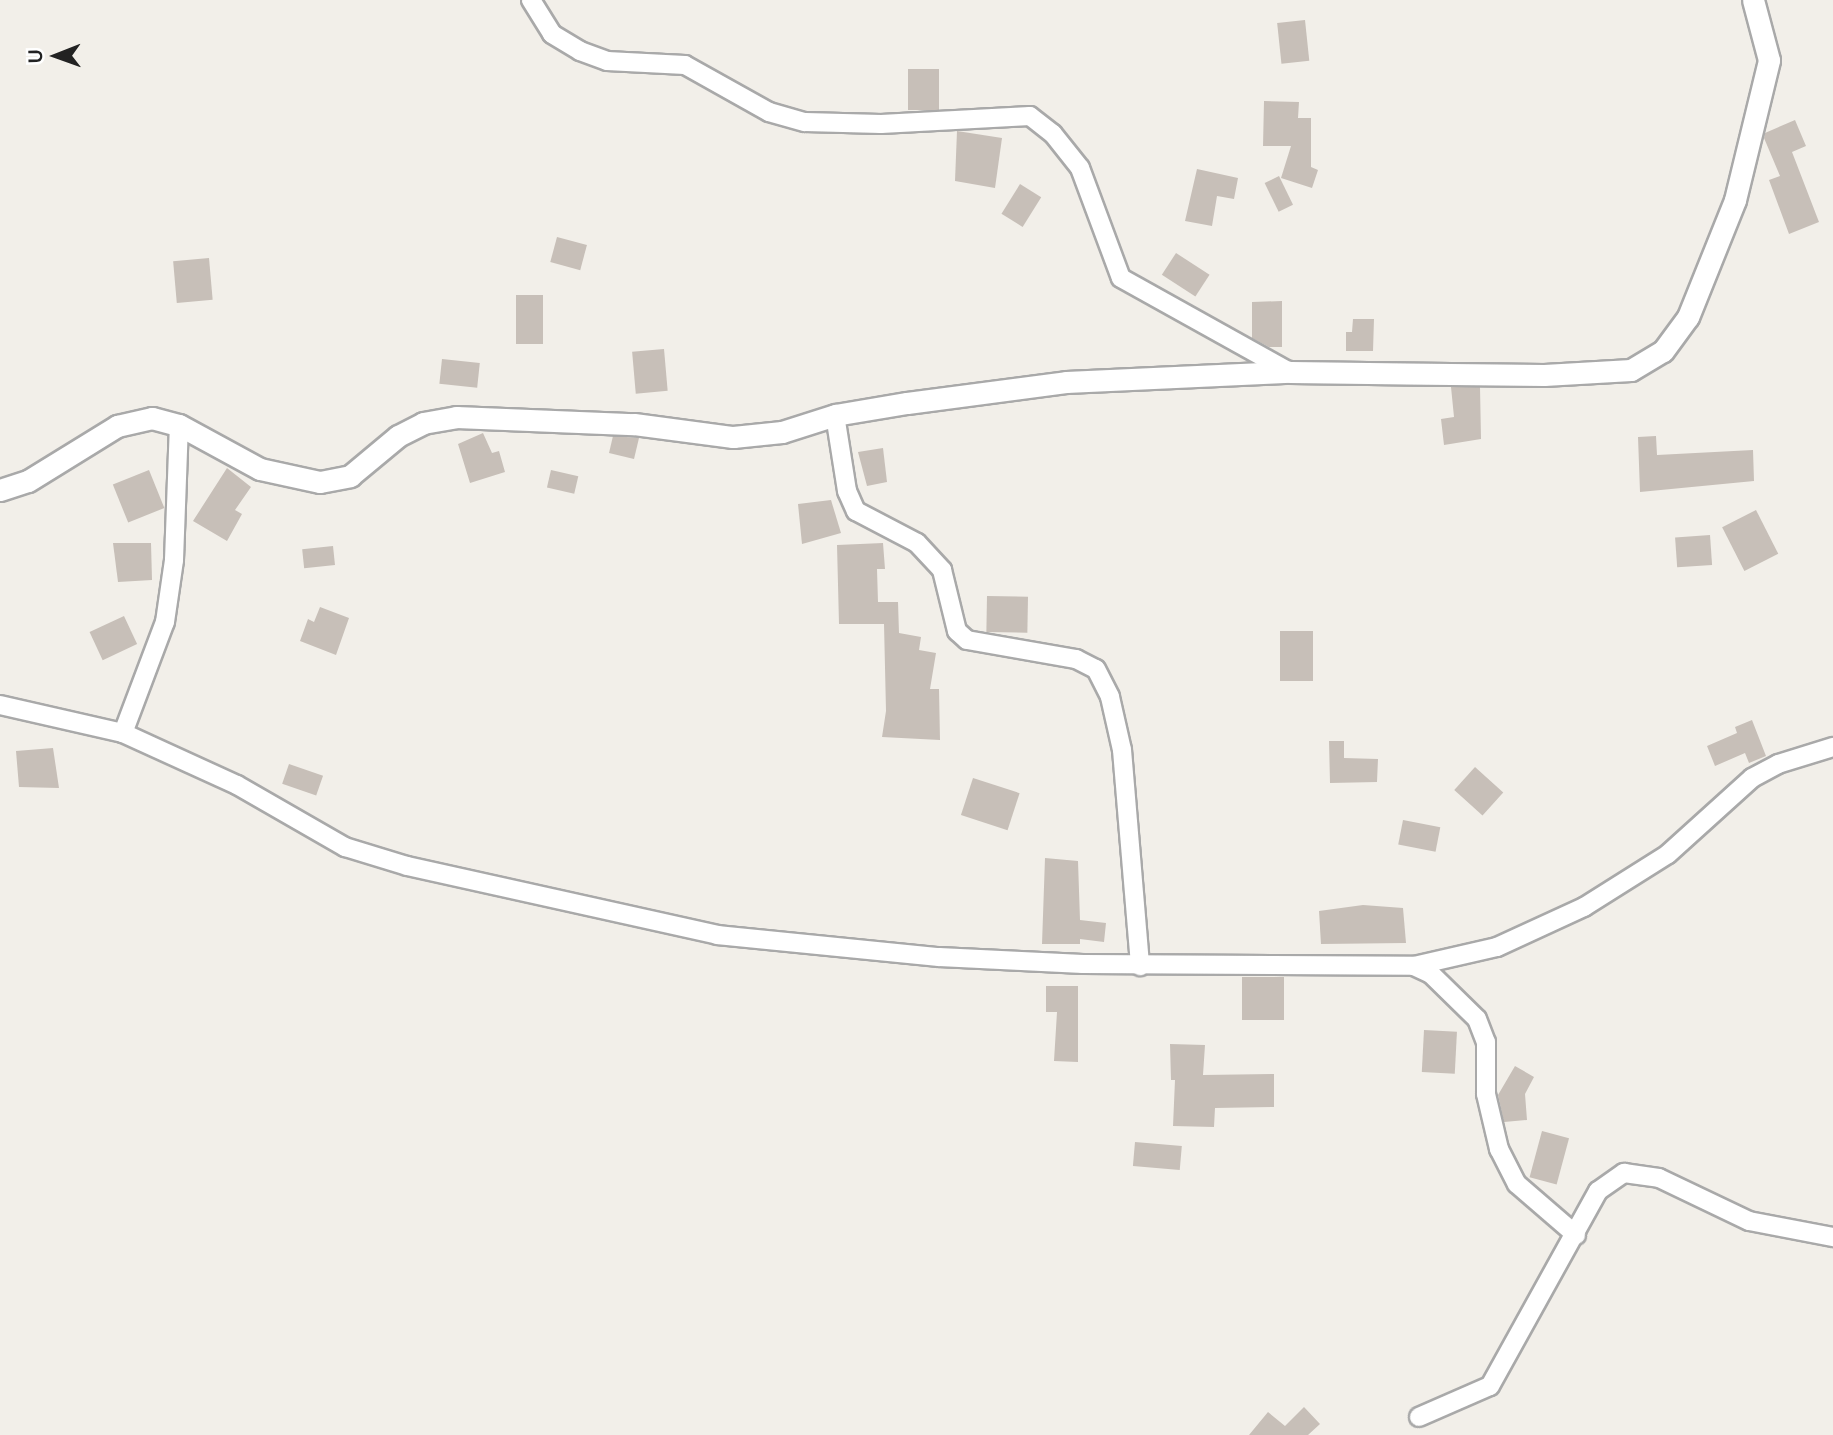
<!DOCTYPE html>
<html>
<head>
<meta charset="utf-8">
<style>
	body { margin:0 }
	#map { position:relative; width:1833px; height:1435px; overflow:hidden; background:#f2efe9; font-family:Lato,sans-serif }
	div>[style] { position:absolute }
	.building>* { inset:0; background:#c7bfb8; transform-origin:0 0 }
	.roads { filter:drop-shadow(2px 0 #a9a9a9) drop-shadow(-2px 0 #a9a9a9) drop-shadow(0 2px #a9a9a9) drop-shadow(0 -2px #a9a9a9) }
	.minor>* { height:18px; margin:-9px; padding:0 9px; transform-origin:9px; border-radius:9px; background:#fff }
	.tertiary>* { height:21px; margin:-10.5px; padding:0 10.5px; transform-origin:10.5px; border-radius:10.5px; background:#fff }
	span { translate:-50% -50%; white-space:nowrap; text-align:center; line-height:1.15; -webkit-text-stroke:7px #fff; paint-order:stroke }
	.north { position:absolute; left:21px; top:21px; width:70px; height:70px; -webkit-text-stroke:5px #fff; paint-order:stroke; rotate:269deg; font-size:19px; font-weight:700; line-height:28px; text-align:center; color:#222 }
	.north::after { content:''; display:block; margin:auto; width:24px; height:32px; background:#222; clip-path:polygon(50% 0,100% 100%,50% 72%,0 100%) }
</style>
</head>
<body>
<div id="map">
	<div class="building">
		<div style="left:1305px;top:20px;width:41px;height:28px;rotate:84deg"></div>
		<div style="left:908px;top:69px;width:31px;height:41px"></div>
		<div style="clip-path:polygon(1264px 101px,1299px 102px,1298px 118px,1311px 118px,1311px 167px,1318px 170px,1312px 188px,1281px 178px,1291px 146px,1263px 146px)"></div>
		<div style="clip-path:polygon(1795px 120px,1806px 146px,1792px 152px,1819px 222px,1789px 234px,1769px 180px,1780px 176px,1764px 138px,1765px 133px)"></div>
		<div style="clip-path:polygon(957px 131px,1002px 138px,995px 188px,955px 181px)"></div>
		<div style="clip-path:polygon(1197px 169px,1238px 178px,1234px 199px,1217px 196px,1212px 226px,1185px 221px)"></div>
		<div style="left:1279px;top:176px;width:32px;height:16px;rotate:64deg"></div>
		<div style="left:1020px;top:184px;width:25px;height:35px;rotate:32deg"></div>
		<div style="left:557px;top:237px;width:31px;height:26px;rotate:15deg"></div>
		<div style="left:1176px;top:253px;width:40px;height:26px;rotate:33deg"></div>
		<div style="left:209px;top:258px;width:42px;height:36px;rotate:85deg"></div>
		<div style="left:516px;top:295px;width:27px;height:49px"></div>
		<div style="clip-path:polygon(1282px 301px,1282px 347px,1269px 347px,1252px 338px,1252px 302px)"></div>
		<div style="clip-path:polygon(1353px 319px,1374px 319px,1373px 351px,1346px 351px,1346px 332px,1352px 332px)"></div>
		<div style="left:664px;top:349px;width:42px;height:32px;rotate:85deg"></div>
		<div style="left:442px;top:359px;width:38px;height:25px;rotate:6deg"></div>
		<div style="clip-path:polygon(1451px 387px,1480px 387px,1481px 439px,1444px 445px,1441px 419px,1454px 417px)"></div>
		<div style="clip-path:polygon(483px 433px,492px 453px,499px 451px,505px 472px,470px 483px,458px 444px)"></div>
		<div style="clip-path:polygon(613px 436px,639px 438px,634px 459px,609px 453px)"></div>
		<div style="clip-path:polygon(1656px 436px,1657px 455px,1753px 450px,1754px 481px,1640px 492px,1638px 437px)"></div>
		<div style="clip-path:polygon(883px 448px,887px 482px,867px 486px,858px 452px)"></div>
		<div style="clip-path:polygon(227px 468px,251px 487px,235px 510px,242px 514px,227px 541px,193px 521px)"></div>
		<div style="left:149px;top:470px;width:41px;height:39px;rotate:68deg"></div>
		<div style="left:551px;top:470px;width:28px;height:18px;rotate:13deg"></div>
		<div style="clip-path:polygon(831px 500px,841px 533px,802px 544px,798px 504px)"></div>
		<div style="left:1756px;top:510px;width:49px;height:38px;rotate:63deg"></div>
		<div style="left:1710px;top:535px;width:30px;height:35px;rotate:86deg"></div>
		<div style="clip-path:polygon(113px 543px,151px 543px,152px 580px,118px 582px)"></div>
		<div style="clip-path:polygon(883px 543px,885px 569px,877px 569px,878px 602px,898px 602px,899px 633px,921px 637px,919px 650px,936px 653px,930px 689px,939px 689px,940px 740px,882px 737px,886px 711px,884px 624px,839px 624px,837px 545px)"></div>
		<div style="left:333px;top:546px;width:19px;height:31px;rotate:84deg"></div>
		<div style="left:987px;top:596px;width:41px;height:36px;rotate:1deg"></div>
		<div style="clip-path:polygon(320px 607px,349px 618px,336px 655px,300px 641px,308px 619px,314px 622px)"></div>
		<div style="left:124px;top:616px;width:31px;height:38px;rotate:65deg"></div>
		<div style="left:1280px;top:631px;width:33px;height:50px"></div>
		<div style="clip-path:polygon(1752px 720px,1766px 756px,1749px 763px,1745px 753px,1715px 766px,1707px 746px,1737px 733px,1735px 727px)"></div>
		<div style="clip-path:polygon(1329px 741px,1344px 741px,1344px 758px,1378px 759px,1377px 782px,1330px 783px)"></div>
		<div style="clip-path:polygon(53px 748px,59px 788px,19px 787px,16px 751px)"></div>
		<div style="left:289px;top:764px;width:36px;height:21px;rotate:19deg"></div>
		<div style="left:1475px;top:767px;width:38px;height:31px;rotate:42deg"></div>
		<div style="left:973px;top:778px;width:49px;height:39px;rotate:18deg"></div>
		<div style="left:1403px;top:820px;width:38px;height:25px;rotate:11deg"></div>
		<div style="clip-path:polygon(1045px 858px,1078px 861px,1080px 920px,1106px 923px,1104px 942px,1080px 939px,1080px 944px,1042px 944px)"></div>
		<div style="clip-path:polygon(1363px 905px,1403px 908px,1406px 943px,1321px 944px,1319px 911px)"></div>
		<div style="left:1242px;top:977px;width:42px;height:43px"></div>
		<div style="clip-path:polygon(1046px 986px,1078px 986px,1078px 1062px,1054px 1061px,1057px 1012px,1046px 1012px)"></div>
		<div style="left:1424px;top:1030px;width:33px;height:42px;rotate:3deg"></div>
		<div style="clip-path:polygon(1170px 1044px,1205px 1045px,1203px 1075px,1274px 1074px,1274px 1107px,1215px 1108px,1214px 1127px,1173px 1126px,1175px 1080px,1171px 1080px)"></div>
		<div style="clip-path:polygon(1515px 1066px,1534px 1077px,1525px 1094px,1527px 1120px,1504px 1122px,1498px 1095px)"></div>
		<div style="left:1542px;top:1131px;width:28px;height:48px;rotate:15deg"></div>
		<div style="left:1135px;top:1142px;width:47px;height:24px;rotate:5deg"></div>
		<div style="clip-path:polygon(1304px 1407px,1320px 1424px,1308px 1435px,1249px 1435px,1268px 1412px,1285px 1426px)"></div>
	</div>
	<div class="roads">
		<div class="minor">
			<div style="left:531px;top:0;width:40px;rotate:58deg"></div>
			<div style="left:552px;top:34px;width:33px;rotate:31deg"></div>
			<div style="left:580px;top:51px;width:29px;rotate:20deg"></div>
			<div style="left:607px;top:61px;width:78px;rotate:2.9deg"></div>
			<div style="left:685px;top:65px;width:96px;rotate:29.2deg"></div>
			<div style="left:769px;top:112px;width:37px;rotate:16deg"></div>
			<div style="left:805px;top:122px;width:76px;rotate:1.5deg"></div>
			<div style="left:881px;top:124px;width:149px;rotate:-3.1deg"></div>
			<div style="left:1030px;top:116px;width:29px;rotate:38deg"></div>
			<div style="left:1053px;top:134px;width:43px;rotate:51.5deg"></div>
			<div style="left:1080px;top:168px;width:117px;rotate:69.6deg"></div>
			<div style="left:1121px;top:278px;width:193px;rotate:29.1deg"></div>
			<div style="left:835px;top:415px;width:77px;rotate:81deg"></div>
			<div style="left:847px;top:491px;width:22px;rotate:66deg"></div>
			<div style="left:856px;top:511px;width:69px;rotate:27.7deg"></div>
			<div style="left:917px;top:543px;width:37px;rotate:47deg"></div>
			<div style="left:942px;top:570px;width:63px;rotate:76.2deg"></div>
			<div style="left:957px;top:631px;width:13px;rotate:42deg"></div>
			<div style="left:967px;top:640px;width:111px;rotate:9.9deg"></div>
			<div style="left:1076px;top:659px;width:22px;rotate:27deg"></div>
			<div style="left:1096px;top:669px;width:31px;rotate:63deg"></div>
			<div style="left:1110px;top:697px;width:54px;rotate:77.2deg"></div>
			<div style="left:1122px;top:750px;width:217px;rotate:85.2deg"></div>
			<div style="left:0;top:705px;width:126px;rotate:12.8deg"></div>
			<div style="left:123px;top:733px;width:119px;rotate:-69.3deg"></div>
			<div style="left:165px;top:622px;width:63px;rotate:-81.7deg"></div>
			<div style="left:174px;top:560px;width:135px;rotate:-87.9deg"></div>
			<div style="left:123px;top:733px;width:125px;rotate:24.5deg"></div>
			<div style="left:237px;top:785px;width:125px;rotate:29.9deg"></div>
			<div style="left:345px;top:847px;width:65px;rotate:17deg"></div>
			<div style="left:407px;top:866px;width:318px;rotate:12.5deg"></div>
			<div style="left:717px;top:935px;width:223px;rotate:5.7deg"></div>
			<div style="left:939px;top:957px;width:144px;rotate:2.8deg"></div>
			<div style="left:1083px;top:964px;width:331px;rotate:0.3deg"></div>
			<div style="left:1414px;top:966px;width:19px;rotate:25deg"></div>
			<div style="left:1431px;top:974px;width:64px;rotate:44.4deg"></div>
			<div style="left:1477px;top:1019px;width:25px;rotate:69deg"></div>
			<div style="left:1486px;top:1042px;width:52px;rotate:90deg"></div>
			<div style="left:1486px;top:1094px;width:57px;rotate:76.7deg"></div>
			<div style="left:1499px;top:1149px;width:39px;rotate:63deg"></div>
			<div style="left:1517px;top:1184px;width:78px;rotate:40.8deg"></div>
			<div style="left:1414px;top:966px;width:85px;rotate:-12.9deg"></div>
			<div style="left:1497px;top:947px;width:96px;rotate:-24.7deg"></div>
			<div style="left:1584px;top:907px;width:99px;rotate:-32.2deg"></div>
			<div style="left:1668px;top:854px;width:113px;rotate:-42.1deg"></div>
			<div style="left:1752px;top:778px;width:30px;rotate:-28deg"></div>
			<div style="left:1778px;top:764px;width:58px;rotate:-17.2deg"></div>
			<div style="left:1419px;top:1417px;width:77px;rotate:-23.6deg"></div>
			<div style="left:1490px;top:1386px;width:223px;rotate:-61deg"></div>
			<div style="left:1598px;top:1191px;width:32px;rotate:-35deg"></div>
			<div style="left:1624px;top:1173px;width:35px;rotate:8deg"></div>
			<div style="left:1659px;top:1178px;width:100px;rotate:25.5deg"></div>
			<div style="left:1749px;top:1221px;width:86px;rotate:10.8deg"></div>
		</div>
		<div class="tertiary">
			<div style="left:0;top:490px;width:29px;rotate:-18deg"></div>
			<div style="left:28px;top:481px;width:105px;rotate:-31.7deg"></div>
			<div style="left:117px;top:426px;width:36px;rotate:-13deg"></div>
			<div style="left:152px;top:418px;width:28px;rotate:15deg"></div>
			<div style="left:179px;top:425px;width:92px;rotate:28.5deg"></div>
			<div style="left:260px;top:469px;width:61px;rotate:12.2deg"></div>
			<div style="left:320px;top:482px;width:31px;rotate:-11deg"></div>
			<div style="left:350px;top:476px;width:62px;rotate:-39.8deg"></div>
			<div style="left:398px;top:436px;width:28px;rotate:-27deg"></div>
			<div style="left:423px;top:423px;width:34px;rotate:-10deg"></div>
			<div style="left:456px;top:417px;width:178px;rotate:2.3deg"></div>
			<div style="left:634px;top:424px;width:100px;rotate:7.5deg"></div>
			<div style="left:733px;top:437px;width:49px;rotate:-5.8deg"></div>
			<div style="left:782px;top:432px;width:56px;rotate:-17.8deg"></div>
			<div style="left:835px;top:415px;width:73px;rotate:-9.5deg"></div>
			<div style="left:907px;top:403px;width:160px;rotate:-7.5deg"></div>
			<div style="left:1066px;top:382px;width:224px;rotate:-2.6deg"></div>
			<div style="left:1290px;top:372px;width:254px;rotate:0.7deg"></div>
			<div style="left:1544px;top:375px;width:87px;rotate:-3.3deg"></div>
			<div style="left:1631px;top:370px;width:37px;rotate:-31deg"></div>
			<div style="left:1663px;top:351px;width:42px;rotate:-53.7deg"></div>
			<div style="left:1688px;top:317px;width:126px;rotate:-68.1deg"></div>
			<div style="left:1735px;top:200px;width:144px;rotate:-76.3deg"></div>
			<div style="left:1769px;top:60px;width:62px;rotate:-104.9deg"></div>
		</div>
	</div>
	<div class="north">U</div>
</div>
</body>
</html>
